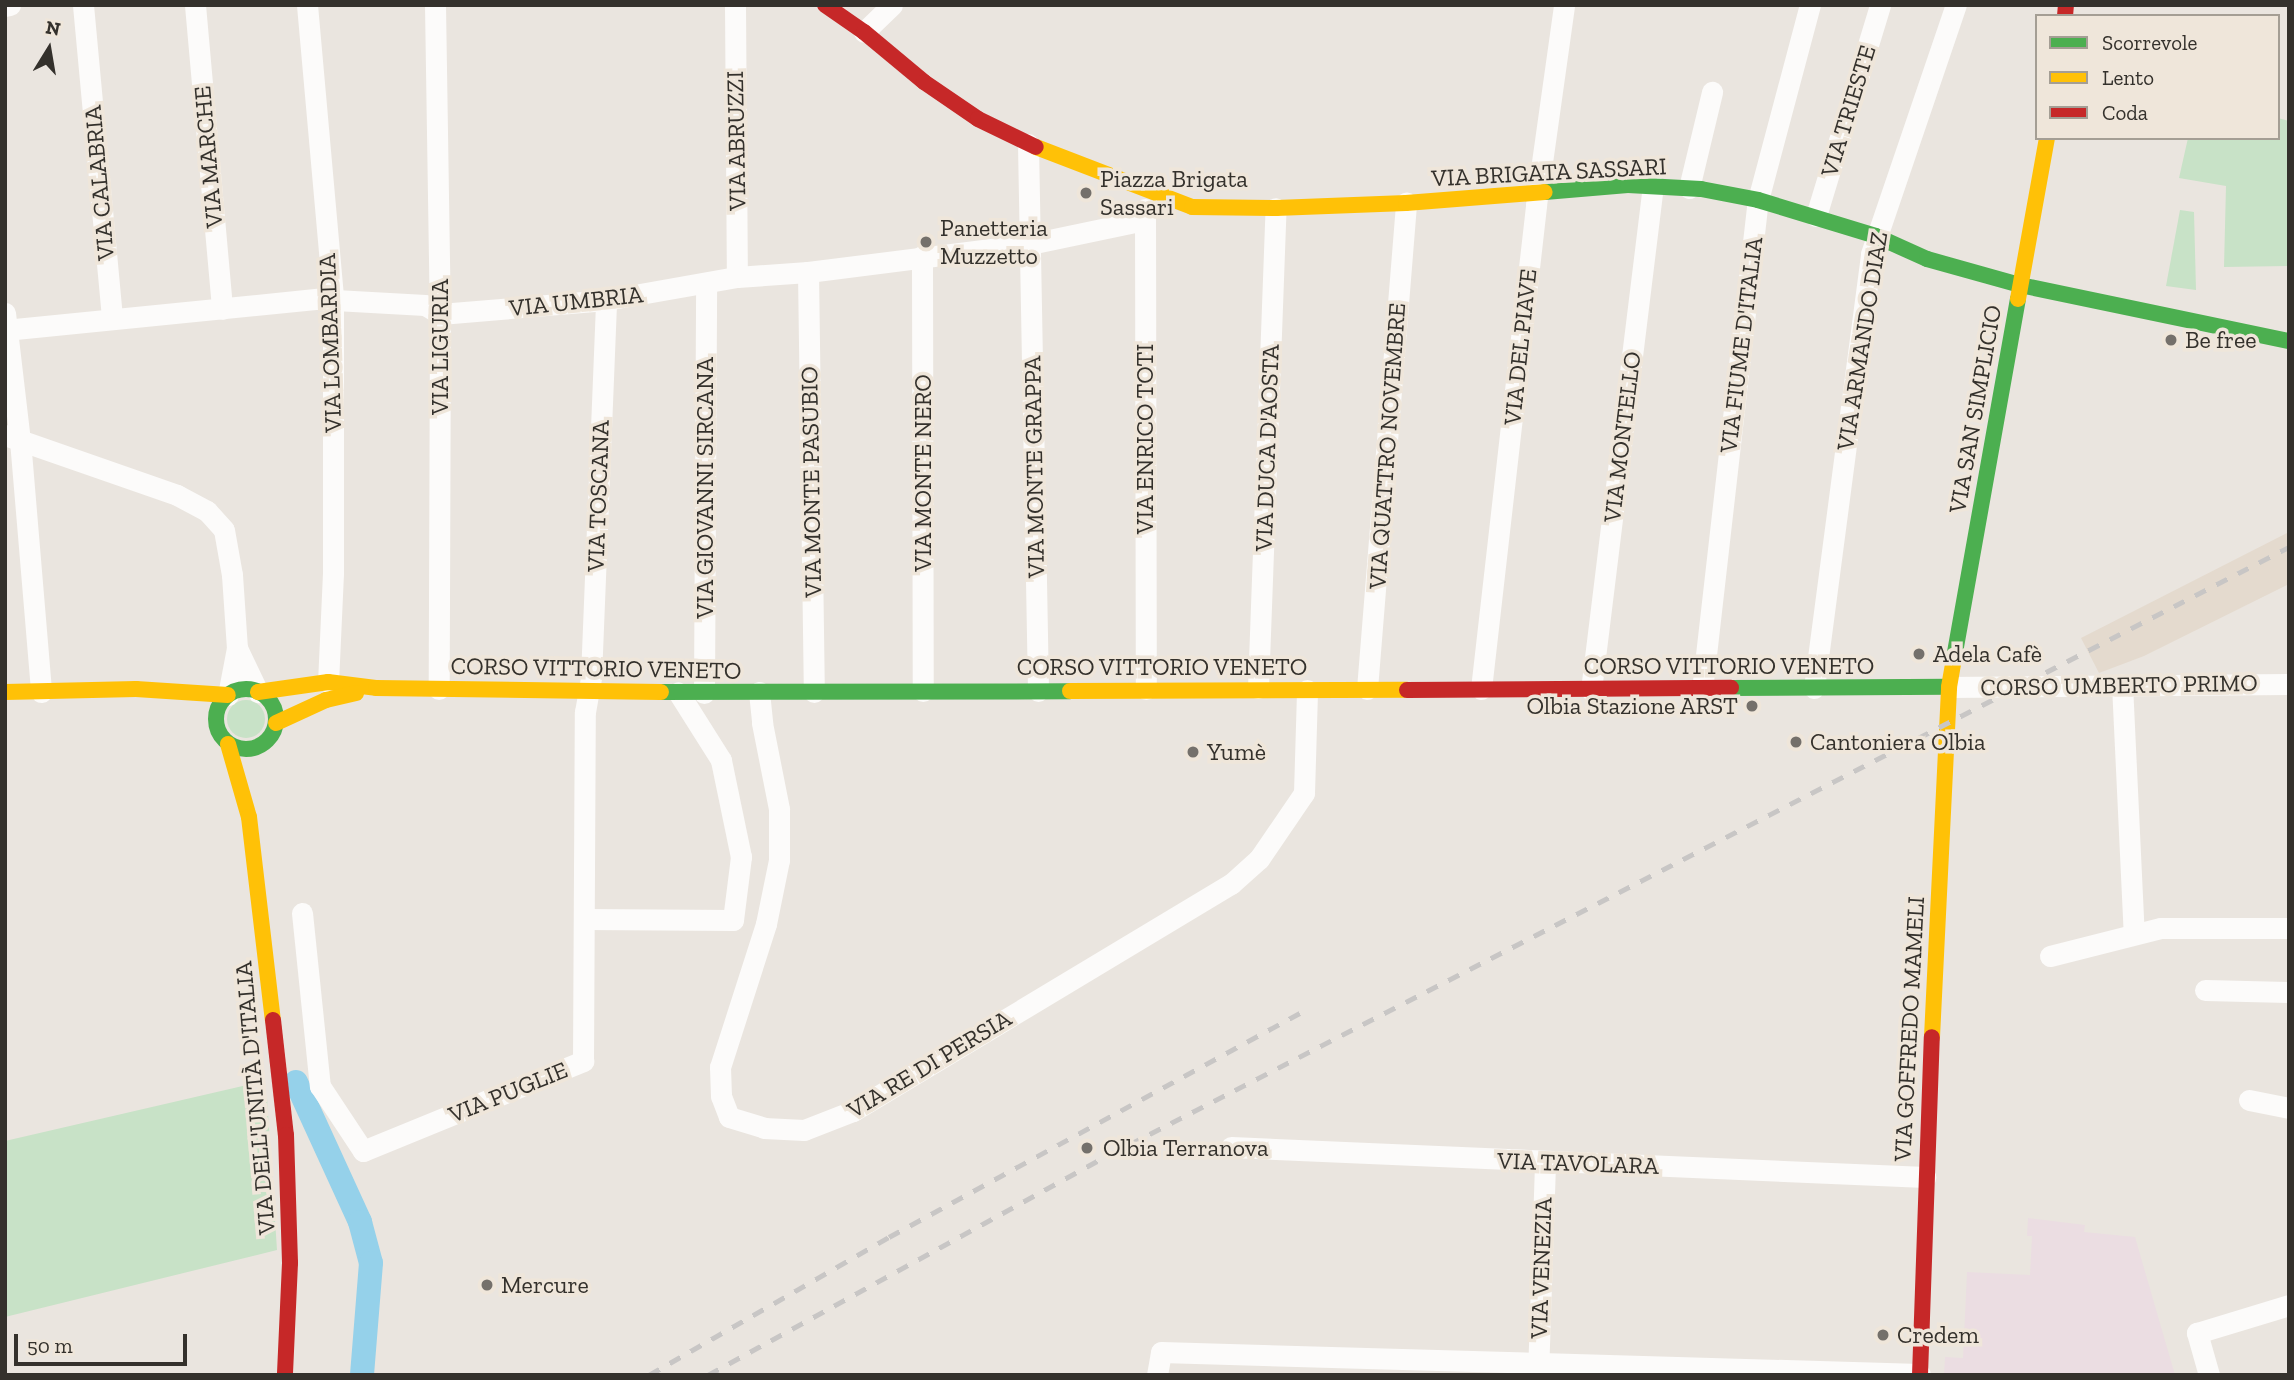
<!DOCTYPE html>
<html>
<head>
<meta charset="utf-8">
<style>
	body { margin:0 }
	#map { position:relative; width:2294px; height:1380px; overflow:hidden; background:#eae5df; font-family:"Zilla Slab",serif }
	div>[style] { position:absolute }
	.commercial>* { inset:0; background:#ebdde2 }
	.built>* { inset:0; background:#e4dace }
	.green>* { inset:0; background:#c8e2c7 }
	.round { border-radius:50% }
	.canal>* { height:24px; margin:-12px; padding:0 12px; transform-origin:12px; border-radius:12px; background:#95d1ea }
	.street>* { height:21px; margin:-10.5px; padding:0 10.5px; transform-origin:10.5px; border-radius:10.5px; background:#fcfbfa }
	.fast>* { height:16px; margin:-8px; padding:0 8px; transform-origin:8px; border-radius:8px; background:#4caf50 }
	.fast>.ring { margin:-8px; padding:0; box-sizing:content-box; background:none; border:16px solid #4caf50; border-radius:50% }
	.slow>* { height:16px; margin:-8px; padding:0 8px; transform-origin:8px; border-radius:8px; background:#ffc107 }
	.jam>* { height:16px; margin:-8px; padding:0 8px; transform-origin:8px; border-radius:8px; background:#c62828 }
	.rail>* { height:5px; margin-top:-2.5px; transform-origin:0; background:repeating-linear-gradient(90deg,#c8c6c5 0 12px,transparent 0 24px) }
	.dots>* { width:19px; height:19px; translate:-50% -50%; box-sizing:border-box; border:4px solid #efe6da; border-radius:50% }
	span { translate:-50% -50%; white-space:nowrap; text-align:center; line-height:1.15; -webkit-text-stroke:7px #efe6da; paint-order:stroke }
	.street-label { font-size:24px; color:#34312c }
	.poi-label { font-size:24px; color:#34312c }
	.left { translate:0 -50%; text-align:left }
	.right { translate:-100% -50%; text-align:right }
	.frame { position:absolute; inset:0; border:7px solid #34312c; pointer-events:none }
	.legend { position:absolute; left:2035px; top:14px; width:245px; height:126px; box-sizing:border-box; background:#efe6da; border:2px solid #a49e94; margin:0; padding:9px 12px; list-style:none; font-size:21px; color:#34312c }
	.legend li { display:flex; align-items:center; gap:14px; height:35px }
	.legend b { width:35px; border:2px solid #a49e94 }
	.north { position:absolute; left:14px; top:14px; width:70px; height:70px; -webkit-text-stroke:5px #efe6da; paint-order:stroke; rotate:11deg; font-size:19px; font-weight:700; line-height:28px; text-align:center; color:#34312c }
	.north::after { content:''; display:block; margin:auto; width:24px; height:32px; background:#34312c; clip-path:polygon(50% 0,100% 100%,50% 72%,0 100%) }
	.scale { position:absolute; left:14px; top:1334px; width:173px; height:32px; box-sizing:border-box; border:4px solid #34312c; border-top:0; padding-left:9px; font-size:21px; line-height:24px; white-space:nowrap; color:#34312c; -webkit-text-stroke:5px #efe6da; paint-order:stroke }
</style>
</head>
<body>
<div id="map">
	<div class="commercial">
		<div style="clip-path:polygon(2028px 1218px,2085px 1225px,2084px 1232px,2135px 1237px,2175px 1375px,1944px 1375px,1945px 1357px,1963px 1358px,1967px 1272px,2030px 1275px,2032px 1236px,2027px 1236px)"></div>
	</div>
	<div class="built">
		<div style="clip-path:polygon(2289px 532px,2289px 584px,2144px 656px,2099px 673px,2081px 638px)"></div>
	</div>
	<div class="green">
		<div style="clip-path:polygon(2278px 118px,2289px 121px,2289px 266px,2224px 267px,2226px 186px,2179px 178px,2188px 138px,2278px 138px)"></div>
		<div style="clip-path:polygon(2180px 210px,2194px 212px,2196px 290px,2166px 286px)"></div>
		<div class="round" style="left:227px;top:700px;width:38px;height:38px"></div>
		<div style="clip-path:polygon(247px 1085px,251px 1101px,267px 1098px,277px 1250px,5px 1317px,5px 1141px)"></div>
	</div>
	<div class="canal">
		<div style="left:296px;top:1082px;width:154px;rotate:65.4deg"></div>
		<div style="left:360px;top:1222px;width:42px;rotate:75deg"></div>
		<div style="left:371px;top:1263px;width:112px;rotate:94.6deg"></div>
	</div>
	<div class="street">
		<div style="left:83px;top:5px;width:315px;rotate:84.7deg"></div>
		<div style="left:195px;top:5px;width:305px;rotate:84.9deg"></div>
		<div style="left:307px;top:5px;width:295px;rotate:84.9deg"></div>
		<div style="left:333px;top:299px;width:274px;rotate:90deg"></div>
		<div style="left:333px;top:573px;width:109px;rotate:92.6deg"></div>
		<div style="left:435px;top:5px;width:309px;rotate:89.1deg"></div>
		<div style="left:440px;top:314px;width:375px;rotate:90.2deg"></div>
		<div style="left:735px;top:5px;width:272px;rotate:89.6deg"></div>
		<div style="left:5px;top:6px;width:5px;rotate:-11deg"></div>
		<div style="left:864px;top:32px;width:39px;rotate:-44deg"></div>
		<div style="left:1028px;top:144px;width:547px;rotate:88.95deg"></div>
		<div style="left:1689px;top:188px;width:99px;rotate:-76.5deg"></div>
		<div style="left:1145px;top:209px;width:480px;rotate:89.9deg"></div>
		<div style="left:1816px;top:216px;width:220px;rotate:-73.1deg"></div>
		<div style="left:922px;top:256px;width:435px;rotate:89.9deg"></div>
		<div style="left:808px;top:272px;width:420px;rotate:89.2deg"></div>
		<div style="left:5px;top:313px;width:128px;rotate:83.3deg"></div>
		<div style="left:20px;top:440px;width:253px;rotate:85.2deg"></div>
		<div style="left:5px;top:330px;width:314px;rotate:-5.7deg"></div>
		<div style="left:317px;top:299px;width:108px;rotate:3.2deg"></div>
		<div style="left:425px;top:305px;width:17px;rotate:31deg"></div>
		<div style="left:440px;top:314px;width:167px;rotate:-4.8deg"></div>
		<div style="left:606px;top:300px;width:133px;rotate:-10deg"></div>
		<div style="left:737px;top:277px;width:71px;rotate:-4deg"></div>
		<div style="left:808px;top:272px;width:224px;rotate:-7.2deg"></div>
		<div style="left:1030px;top:244px;width:117px;rotate:-11.8deg"></div>
		<div style="left:5px;top:435px;width:182px;rotate:19.2deg"></div>
		<div style="left:177px;top:495px;width:34px;rotate:28deg"></div>
		<div style="left:207px;top:511px;width:25px;rotate:48deg"></div>
		<div style="left:224px;top:530px;width:46px;rotate:79.9deg"></div>
		<div style="left:232px;top:575px;width:73px;rotate:86.1deg"></div>
		<div style="left:237px;top:648px;width:48px;rotate:100.8deg"></div>
		<div style="left:237px;top:648px;width:49px;rotate:64.5deg"></div>
		<div style="left:2122px;top:684px;width:250px;rotate:87.3deg"></div>
		<div style="left:1949px;top:687px;width:340px;rotate:-0.5deg"></div>
		<div style="left:1258px;top:688px;width:480px;rotate:-87.9deg"></div>
		<div style="left:1814px;top:688px;width:438px;rotate:-82.5deg"></div>
		<div style="left:1871px;top:254px;width:263px;rotate:-71.2deg"></div>
		<div style="left:1367px;top:689px;width:488px;rotate:-85.4deg"></div>
		<div style="left:1481px;top:689px;width:487px;rotate:-83.5deg"></div>
		<div style="left:1536px;top:205px;width:202px;rotate:-82deg"></div>
		<div style="left:1591px;top:690px;width:509px;rotate:-83deg"></div>
		<div style="left:1702px;top:690px;width:493px;rotate:-83.5deg"></div>
		<div style="left:1758px;top:200px;width:202px;rotate:-75.1deg"></div>
		<div style="left:759px;top:692px;width:31px;rotate:84deg"></div>
		<div style="left:762px;top:723px;width:88px;rotate:78.8deg"></div>
		<div style="left:779px;top:809px;width:51px;rotate:90deg"></div>
		<div style="left:779px;top:860px;width:65px;rotate:101.5deg"></div>
		<div style="left:766px;top:924px;width:150px;rotate:107.8deg"></div>
		<div style="left:720px;top:1067px;width:29px;rotate:88deg"></div>
		<div style="left:721px;top:1096px;width:22px;rotate:69deg"></div>
		<div style="left:729px;top:1117px;width:37px;rotate:17deg"></div>
		<div style="left:764px;top:1128px;width:40px;rotate:2.9deg"></div>
		<div style="left:804px;top:1130px;width:53px;rotate:-21.2deg"></div>
		<div style="left:853px;top:1111px;width:441px;rotate:-31deg"></div>
		<div style="left:1231px;top:884px;width:38px;rotate:-42deg"></div>
		<div style="left:1259px;top:859px;width:80px;rotate:-55.7deg"></div>
		<div style="left:1304px;top:793px;width:103px;rotate:-88.3deg"></div>
		<div style="left:704px;top:693px;width:410px;rotate:-89.7deg"></div>
		<div style="left:302px;top:913px;width:174px;rotate:84.1deg"></div>
		<div style="left:320px;top:1086px;width:78px;rotate:56.5deg"></div>
		<div style="left:363px;top:1151px;width:238px;rotate:-22.2deg"></div>
		<div style="left:583px;top:1061px;width:349px;rotate:-89.7deg"></div>
		<div style="left:585px;top:712px;width:36px;rotate:-80deg"></div>
		<div style="left:591px;top:677px;width:377px;rotate:-87.7deg"></div>
		<div style="left:584px;top:919px;width:149px;rotate:0.4deg"></div>
		<div style="left:733px;top:920px;width:64px;rotate:-82.8deg"></div>
		<div style="left:741px;top:857px;width:99px;rotate:-101.7deg"></div>
		<div style="left:721px;top:760px;width:80px;rotate:-122.3deg"></div>
		<div style="left:2050px;top:956px;width:114px;rotate:-14.2deg"></div>
		<div style="left:2161px;top:928px;width:128px"></div>
		<div style="left:2205px;top:990px;width:84px;rotate:1.4deg"></div>
		<div style="left:2249px;top:1100px;width:41px;rotate:11.3deg"></div>
		<div style="left:1231px;top:1147px;width:695px;rotate:2.48deg"></div>
		<div style="left:1157px;top:1375px;width:23px;rotate:-80deg"></div>
		<div style="left:1161px;top:1352px;width:759px;rotate:1.66deg"></div>
		<div style="left:1538px;top:1375px;width:213px;rotate:-88.1deg"></div>
		<div style="left:2209px;top:1375px;width:44px;rotate:-105.9deg"></div>
		<div style="left:2197px;top:1333px;width:96px;rotate:-16.9deg"></div>
	</div>
	<div class="fast">
		<div style="left:1545px;top:192px;width:83px;rotate:-4.8deg"></div>
		<div style="left:1628px;top:185px;width:73px;rotate:3.1deg"></div>
		<div style="left:1701px;top:189px;width:58px;rotate:10.9deg"></div>
		<div style="left:1758px;top:200px;width:123px;rotate:17deg"></div>
		<div style="left:1876px;top:236px;width:56px;rotate:24.3deg"></div>
		<div style="left:1927px;top:259px;width:97px;rotate:15.6deg"></div>
		<div style="left:2020px;top:285px;width:275px;rotate:11.8deg"></div>
		<div style="left:1954px;top:658px;width:365px;rotate:-79.9deg"></div>
		<div style="left:1731px;top:688px;width:218px;rotate:-0.3deg"></div>
		<div class="ring" style="left:216px;top:689px;width:44px;height:44px"></div>
		<div style="left:661px;top:692px;width:409px;rotate:-0.1deg"></div>
	</div>
	<div class="slow">
		<div style="left:1036px;top:147px;width:167px;rotate:21deg"></div>
		<div style="left:1192px;top:207px;width:84px;rotate:0.7deg"></div>
		<div style="left:1276px;top:208px;width:130px;rotate:-2.2deg"></div>
		<div style="left:1406px;top:203px;width:139px;rotate:-4.5deg"></div>
		<div style="left:2018px;top:299px;width:164px;rotate:-79.8deg"></div>
		<div style="left:1070px;top:691px;width:337px;rotate:-0.2deg"></div>
		<div style="left:5px;top:692px;width:131px;rotate:-1.3deg"></div>
		<div style="left:136px;top:689px;width:92px;rotate:3.7deg"></div>
		<div style="left:258px;top:692px;width:71px;rotate:-8.1deg"></div>
		<div style="left:328px;top:682px;width:48px;rotate:7.1deg"></div>
		<div style="left:376px;top:688px;width:285px;rotate:0.8deg"></div>
		<div style="left:276px;top:723px;width:55px;rotate:-24.7deg"></div>
		<div style="left:326px;top:700px;width:31px;rotate:-13deg"></div>
		<div style="left:228px;top:744px;width:76px;rotate:74deg"></div>
		<div style="left:249px;top:817px;width:204px;rotate:83.3deg"></div>
		<div style="left:1932px;top:1037px;width:350px;rotate:-87.2deg"></div>
		<div style="left:1949px;top:687px;width:29px;rotate:-80deg"></div>
	</div>
	<div class="jam">
		<div style="left:825px;top:5px;width:47px;rotate:34.7deg"></div>
		<div style="left:864px;top:32px;width:78px;rotate:39.8deg"></div>
		<div style="left:924px;top:82px;width:65px;rotate:34.4deg"></div>
		<div style="left:978px;top:119px;width:64px;rotate:25.8deg"></div>
		<div style="left:2065px;top:16px;width:11px;rotate:-85deg"></div>
		<div style="left:1407px;top:690px;width:324px;rotate:-0.4deg"></div>
		<div style="left:273px;top:1020px;width:116px;rotate:83.6deg"></div>
		<div style="left:286px;top:1135px;width:128px;rotate:88.2deg"></div>
		<div style="left:290px;top:1263px;width:112px;rotate:92.6deg"></div>
		<div style="left:1920px;top:1375px;width:338px;rotate:-88deg"></div>
	</div>
	<div class="rail">
		<div style="left:649px;top:1375px;width:277px;rotate:-29.9deg"></div>
		<div style="left:889px;top:1237px;width:468px;rotate:-28.6deg"></div>
		<div style="left:708px;top:1375px;width:455px;rotate:-28.8deg"></div>
		<div style="left:1107px;top:1156px;width:1330px;rotate:-27.26deg"></div>
	</div>
	<div class="dots">
		<div style="left:1086px;top:193px;background:#74706b"></div>
		<div style="left:926px;top:242px;background:#74706b"></div>
		<div style="left:2171px;top:340px;background:#74706b"></div>
		<div style="left:1919px;top:654px;background:#74706b"></div>
		<div style="left:1752px;top:706px;background:#74706b"></div>
		<div style="left:1796px;top:742px;background:#74706b"></div>
		<div style="left:1193px;top:752px;background:#74706b"></div>
		<div style="left:1087px;top:1148px;background:#74706b"></div>
		<div style="left:487px;top:1285px;background:#74706b"></div>
		<div style="left:1883px;top:1335px;background:#74706b"></div>
	</div>
	<div class="street-label">
		<span style="left:1848px;top:111px;rotate:-73deg">VIA TRIESTE</span>
		<span style="left:736px;top:141px;rotate:-91deg">VIA ABRUZZI</span>
		<span style="left:208px;top:157px;rotate:-95deg">VIA MARCHE</span>
		<span style="left:1549px;top:172px;rotate:-3deg">VIA BRIGATA SASSARI</span>
		<span style="left:99px;top:183px;rotate:-95deg">VIA CALABRIA</span>
		<span style="left:576px;top:301px;rotate:-6deg">VIA UMBRIA</span>
		<span style="left:1862px;top:341px;rotate:-81deg">VIA ARMANDO DIAZ</span>
		<span style="left:330px;top:343px;rotate:-92deg">VIA LOMBARDIA</span>
		<span style="left:1741px;top:345px;rotate:-83deg">VIA FIUME D'ITALIA</span>
		<span style="left:440px;top:347px;rotate:-90deg">VIA LIGURIA</span>
		<span style="left:1520px;top:347px;rotate:-84deg">VIA DEL PIAVE</span>
		<span style="left:1975px;top:409px;rotate:-80deg">VIA SAN SIMPLICIO</span>
		<span style="left:1622px;top:437px;rotate:-83deg">VIA MONTELLO</span>
		<span style="left:1145px;top:439px;rotate:-90deg">VIA ENRICO TOTI</span>
		<span style="left:1387px;top:446px;rotate:-86deg">VIA QUATTRO NOVEMBRE</span>
		<span style="left:1267px;top:448px;rotate:-88deg">VIA DUCA D'AOSTA</span>
		<span style="left:1034px;top:467px;rotate:-91deg">VIA MONTE GRAPPA</span>
		<span style="left:923px;top:473px;rotate:-90deg">VIA MONTE NERO</span>
		<span style="left:811px;top:482px;rotate:-91deg">VIA MONTE PASUBIO</span>
		<span style="left:705px;top:488px;rotate:-90deg">VIA GIOVANNI SIRCANA</span>
		<span style="left:598px;top:496px;rotate:-88deg">VIA TOSCANA</span>
		<span style="left:1729px;top:666px">CORSO VITTORIO VENETO</span>
		<span style="left:1162px;top:667px">CORSO VITTORIO VENETO</span>
		<span style="left:596px;top:668px;rotate:1deg">CORSO VITTORIO VENETO</span>
		<span style="left:2119px;top:685px;rotate:-1deg">CORSO UMBERTO PRIMO</span>
		<span style="left:1909px;top:1029px;rotate:-87deg">VIA GOFFREDO MAMELI</span>
		<span style="left:929px;top:1064px;rotate:-31deg">VIA RE DI PERSIA</span>
		<span style="left:508px;top:1092px;rotate:-22deg">VIA PUGLIE</span>
		<span style="left:255px;top:1098px;rotate:-95deg">VIA DELL'UNITÀ D'ITALIA</span>
		<span style="left:1578px;top:1163px;rotate:2deg">VIA TAVOLARA</span>
		<span style="left:1541px;top:1268px;rotate:-88deg">VIA VENEZIA</span>
	</div>
	<div class="poi-label">
		<span class="left" style="left:1100px;top:193px">Piazza Brigata<br>Sassari</span>
		<span class="left" style="left:940px;top:242px">Panetteria<br>Muzzetto</span>
		<span class="left" style="left:2185px;top:340px">Be free</span>
		<span class="left" style="left:1933px;top:654px">Adela Cafè</span>
		<span class="right" style="left:1738px;top:706px">Olbia Stazione ARST</span>
		<span class="left" style="left:1810px;top:742px">Cantoniera Olbia</span>
		<span class="left" style="left:1207px;top:752px">Yumè</span>
		<span class="left" style="left:1103px;top:1148px">Olbia Terranova</span>
		<span class="left" style="left:501px;top:1285px">Mercure</span>
		<span class="left" style="left:1897px;top:1335px">Credem</span>
	</div>
	<div class="frame"></div>
	<ul class="legend">
	<li><b style="height:9px;background:#4caf50"></b>Scorrevole</li>
	<li><b style="height:9px;background:#ffc107"></b>Lento</li>
	<li><b style="height:9px;background:#c62828"></b>Coda</li>
	</ul>
	<div class="north">N</div>
	<div class="scale">50 m</div>
</div>
</body>
</html>
